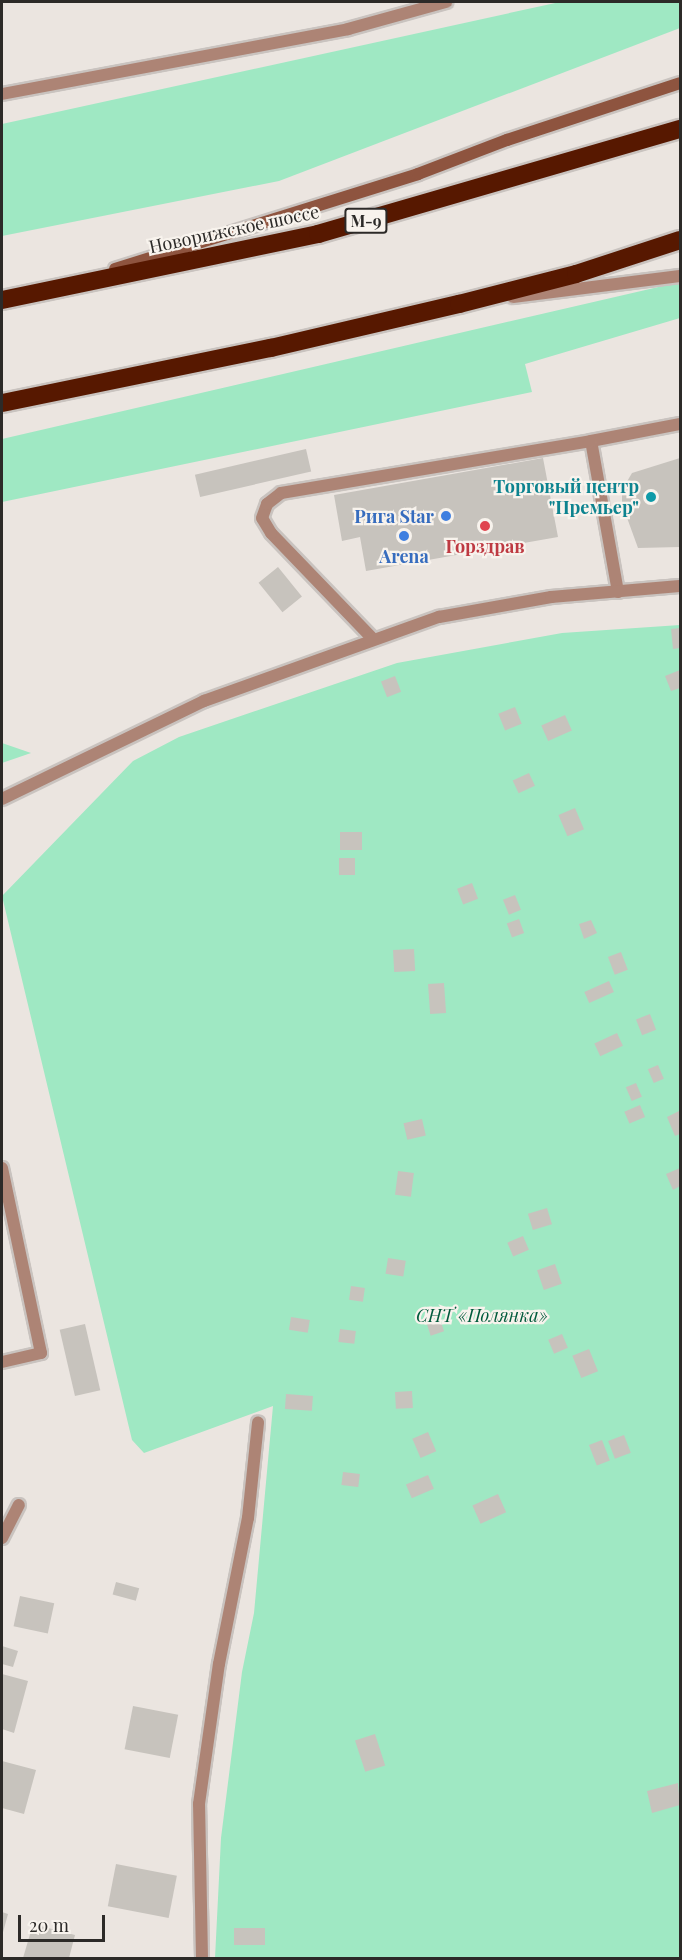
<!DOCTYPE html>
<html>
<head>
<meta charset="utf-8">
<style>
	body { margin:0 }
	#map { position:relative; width:682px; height:1960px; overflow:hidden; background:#ebe5e0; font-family:"Playfair Display",serif }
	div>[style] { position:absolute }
	.green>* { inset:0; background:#9fe8c3 }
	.building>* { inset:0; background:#c7c3bd; transform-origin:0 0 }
	.roads { filter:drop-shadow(2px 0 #c9c3bf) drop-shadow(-2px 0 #c9c3bf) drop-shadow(0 2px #c9c3bf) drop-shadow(0 -2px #c9c3bf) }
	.lane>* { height:12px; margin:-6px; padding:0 6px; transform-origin:6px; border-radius:6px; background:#ad8475 }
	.secondary>* { height:12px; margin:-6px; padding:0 6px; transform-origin:6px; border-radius:6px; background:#8e543f }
	.highway>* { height:18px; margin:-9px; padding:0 9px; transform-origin:9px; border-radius:9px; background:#571800 }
	.dots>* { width:16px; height:16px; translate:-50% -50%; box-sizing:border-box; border:3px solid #f8f3ed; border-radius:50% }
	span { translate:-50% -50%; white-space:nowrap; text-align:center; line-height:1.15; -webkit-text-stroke:4.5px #f8f3ed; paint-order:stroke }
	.shield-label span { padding:2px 4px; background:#f8f3ed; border:2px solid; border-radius:4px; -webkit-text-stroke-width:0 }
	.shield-label { font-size:16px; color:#2c2a28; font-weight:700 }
	.street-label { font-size:18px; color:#2c2a28 }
	.culture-label { font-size:18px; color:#0d838f; font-weight:700 }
	.right { translate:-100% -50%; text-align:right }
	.shop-label { font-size:18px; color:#366cbe; font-weight:700 }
	.health-label { font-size:18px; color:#be3a42; font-weight:700 }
	.park-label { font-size:18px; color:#005b3c; font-style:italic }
	.frame { position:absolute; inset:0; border:3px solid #2c2a28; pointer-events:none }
	.scale { position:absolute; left:18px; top:1915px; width:87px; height:27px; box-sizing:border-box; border:3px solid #2c2a28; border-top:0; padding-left:8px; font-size:18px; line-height:21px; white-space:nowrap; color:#2c2a28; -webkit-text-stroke:4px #f8f3ed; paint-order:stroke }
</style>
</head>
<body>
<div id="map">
	<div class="green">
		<div style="clip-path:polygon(560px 2px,680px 2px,680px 28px,279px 181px,2px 236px,2px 124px)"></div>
		<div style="clip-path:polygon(680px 282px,680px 318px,525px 364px,532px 392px,2px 502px,2px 439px)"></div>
		<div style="clip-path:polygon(680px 625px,680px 1958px,215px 1958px,221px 1838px,242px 1672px,254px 1613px,273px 1406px,144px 1453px,132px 1440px,2px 896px,133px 761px,179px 737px,397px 663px,562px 633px)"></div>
		<div style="clip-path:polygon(2px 743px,31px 753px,2px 763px)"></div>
	</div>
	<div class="building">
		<div style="left:306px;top:449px;width:23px;height:114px;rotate:77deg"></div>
		<div style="clip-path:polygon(543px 458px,558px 537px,366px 571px,360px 537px,342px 541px,334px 495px)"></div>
		<div style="clip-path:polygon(680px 458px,680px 547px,638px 548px,622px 504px,622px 490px,632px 473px)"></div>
		<div style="left:278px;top:567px;width:38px;height:25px;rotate:51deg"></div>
		<div style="clip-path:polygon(680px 628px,680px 648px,673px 649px,671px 629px)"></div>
		<div style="clip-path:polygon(680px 670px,680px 688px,671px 691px,665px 676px)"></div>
		<div style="left:395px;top:676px;width:17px;height:15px;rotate:69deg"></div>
		<div style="left:515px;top:707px;width:18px;height:18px;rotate:68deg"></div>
		<div style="left:565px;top:715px;width:17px;height:26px;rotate:66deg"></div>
		<div style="left:529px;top:773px;width:14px;height:18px;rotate:65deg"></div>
		<div style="left:575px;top:808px;width:23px;height:18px;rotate:67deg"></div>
		<div style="left:340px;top:832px;width:22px;height:18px"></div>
		<div style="left:339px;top:858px;width:16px;height:17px"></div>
		<div style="left:472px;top:883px;width:17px;height:16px;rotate:69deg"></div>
		<div style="left:515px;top:895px;width:16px;height:13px;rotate:68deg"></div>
		<div style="left:519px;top:919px;width:15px;height:13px;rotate:70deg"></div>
		<div style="clip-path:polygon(591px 920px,597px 933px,584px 939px,579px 924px)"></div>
		<div style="left:414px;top:949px;width:22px;height:21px;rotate:87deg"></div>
		<div style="left:621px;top:952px;width:19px;height:14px;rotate:69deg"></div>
		<div style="left:609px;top:981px;width:12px;height:27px;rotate:66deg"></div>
		<div style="left:444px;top:983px;width:30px;height:16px;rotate:86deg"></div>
		<div style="left:650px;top:1014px;width:17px;height:15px;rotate:69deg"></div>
		<div style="left:617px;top:1033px;width:14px;height:25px;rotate:65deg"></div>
		<div style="left:658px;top:1065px;width:15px;height:11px;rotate:67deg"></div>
		<div style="left:636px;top:1083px;width:15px;height:11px;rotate:67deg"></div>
		<div style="left:640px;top:1105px;width:13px;height:17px;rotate:67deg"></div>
		<div style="clip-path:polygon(679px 1111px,680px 1134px,675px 1136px,667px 1117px)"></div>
		<div style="left:422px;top:1119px;width:17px;height:19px;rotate:77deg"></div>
		<div style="clip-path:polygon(680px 1168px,680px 1186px,673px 1190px,666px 1174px)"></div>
		<div style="left:398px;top:1171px;width:16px;height:24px;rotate:7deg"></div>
		<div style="left:547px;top:1208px;width:17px;height:20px;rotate:73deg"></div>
		<div style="left:523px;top:1236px;width:15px;height:17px;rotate:67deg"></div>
		<div style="left:388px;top:1258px;width:18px;height:16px;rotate:9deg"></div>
		<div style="left:555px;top:1264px;width:21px;height:19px;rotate:71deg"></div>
		<div style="left:351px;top:1286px;width:14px;height:14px;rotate:8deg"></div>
		<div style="left:291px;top:1317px;width:19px;height:13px;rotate:9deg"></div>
		<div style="left:440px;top:1319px;width:13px;height:14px;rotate:72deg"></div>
		<div style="left:85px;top:1324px;width:68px;height:26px;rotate:77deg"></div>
		<div style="left:340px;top:1329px;width:16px;height:13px;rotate:7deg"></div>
		<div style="left:562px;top:1334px;width:15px;height:15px;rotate:67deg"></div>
		<div style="left:589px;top:1349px;width:24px;height:18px;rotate:68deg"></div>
		<div style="left:412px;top:1391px;width:17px;height:17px;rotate:87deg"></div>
		<div style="left:286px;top:1394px;width:27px;height:15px;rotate:4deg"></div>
		<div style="left:428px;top:1432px;width:21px;height:17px;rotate:67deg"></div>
		<div style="left:624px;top:1435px;width:19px;height:17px;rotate:69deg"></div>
		<div style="left:602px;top:1440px;width:22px;height:14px;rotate:69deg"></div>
		<div style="left:343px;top:1472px;width:17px;height:13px;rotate:7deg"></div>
		<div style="left:428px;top:1475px;width:15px;height:24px;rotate:67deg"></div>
		<div style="left:498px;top:1494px;width:20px;height:28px;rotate:66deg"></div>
		<div style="left:116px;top:1582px;width:24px;height:13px;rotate:15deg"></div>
		<div style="left:20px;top:1596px;width:35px;height:31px;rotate:12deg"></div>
		<div style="clip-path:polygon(2px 1646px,18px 1651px,13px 1667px,2px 1664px)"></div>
		<div style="clip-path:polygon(2px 1674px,28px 1681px,14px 1733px,2px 1729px)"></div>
		<div style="left:133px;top:1706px;width:46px;height:44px;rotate:11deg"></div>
		<div style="left:375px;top:1734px;width:33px;height:21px;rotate:72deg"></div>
		<div style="clip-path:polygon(2px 1761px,36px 1770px,24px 1814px,2px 1808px)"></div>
		<div style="clip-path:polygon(678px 1783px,680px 1805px,652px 1813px,647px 1791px)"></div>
		<div style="left:116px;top:1864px;width:62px;height:43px;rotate:11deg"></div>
		<div style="clip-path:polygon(2px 1912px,8px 1914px,2px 1936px)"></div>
		<div style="clip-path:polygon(33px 1924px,75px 1935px,69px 1958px,23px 1958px)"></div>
		<div style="left:234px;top:1928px;width:31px;height:17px"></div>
	</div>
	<div class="roads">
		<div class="lane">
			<div style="left:2px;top:94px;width:352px;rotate:-10.6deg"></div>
			<div style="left:348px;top:29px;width:102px;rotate:-15.4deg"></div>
			<div style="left:513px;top:297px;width:168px;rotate:-7.2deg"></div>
			<div style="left:618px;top:592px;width:153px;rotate:-100.1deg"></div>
			<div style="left:591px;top:441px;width:91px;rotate:-10.8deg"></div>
			<div style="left:373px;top:639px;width:147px;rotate:-133.9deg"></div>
			<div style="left:271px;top:533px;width:17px;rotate:-121deg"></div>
			<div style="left:262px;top:518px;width:15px;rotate:-70deg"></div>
			<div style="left:267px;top:504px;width:18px;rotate:-38deg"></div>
			<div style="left:281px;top:493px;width:314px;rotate:-9.5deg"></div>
			<div style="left:2px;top:799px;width:225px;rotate:-25.9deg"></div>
			<div style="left:204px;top:701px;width:250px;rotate:-19.7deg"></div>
			<div style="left:439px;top:617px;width:114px;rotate:-10.1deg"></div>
			<div style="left:551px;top:597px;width:129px;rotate:-4.9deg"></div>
			<div style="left:2px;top:1168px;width:189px;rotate:78.1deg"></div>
			<div style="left:41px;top:1353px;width:40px;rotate:167deg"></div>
			<div style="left:2px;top:1538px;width:37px;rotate:-63deg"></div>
			<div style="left:202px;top:1958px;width:154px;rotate:-91.1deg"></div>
			<div style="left:199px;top:1804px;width:141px;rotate:-81.9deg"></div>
			<div style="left:219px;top:1664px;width:149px;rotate:-78.8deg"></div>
			<div style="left:248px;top:1518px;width:96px;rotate:-84deg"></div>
		</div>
		<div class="secondary">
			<div style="left:115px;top:269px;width:318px;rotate:-17.4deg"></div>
			<div style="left:418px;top:174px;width:95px;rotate:-20.9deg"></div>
			<div style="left:507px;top:140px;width:182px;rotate:-18.2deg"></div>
		</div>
		<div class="highway">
			<div style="left:2px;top:300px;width:323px;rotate:-11.8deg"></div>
			<div style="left:318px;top:234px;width:377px;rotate:-16.2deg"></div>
			<div style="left:2px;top:403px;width:275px;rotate:-11.6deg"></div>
			<div style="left:271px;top:348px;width:193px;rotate:-13.2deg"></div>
			<div style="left:459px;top:304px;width:121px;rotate:-14.4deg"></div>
			<div style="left:576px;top:274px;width:109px;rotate:-18.1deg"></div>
		</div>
	</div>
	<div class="dots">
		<div style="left:651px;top:497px;background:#0f9aa8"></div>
		<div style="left:446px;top:516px;background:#3f7fe0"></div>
		<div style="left:485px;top:526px;background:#e0444e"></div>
		<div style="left:404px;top:536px;background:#3f7fe0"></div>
	</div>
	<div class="shield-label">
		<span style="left:366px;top:221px">М-9</span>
	</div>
	<div class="street-label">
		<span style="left:234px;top:229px;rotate:-12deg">Новорижское шоссе</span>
	</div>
	<div class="culture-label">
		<span class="right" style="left:639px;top:497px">Торговый центр<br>"Премьер"</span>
	</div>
	<div class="shop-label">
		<span class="right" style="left:434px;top:516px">Рига Star</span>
		<span style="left:404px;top:556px">Arena</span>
	</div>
	<div class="health-label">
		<span style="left:485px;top:546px">Горздрав</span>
	</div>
	<div class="park-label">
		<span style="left:482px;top:1315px">СНТ «Полянка»</span>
	</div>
	<div class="frame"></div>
	<div class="scale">20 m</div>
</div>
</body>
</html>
